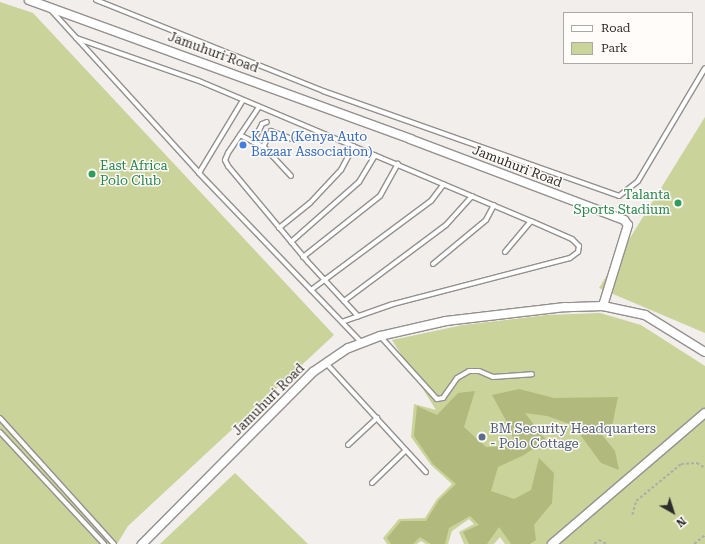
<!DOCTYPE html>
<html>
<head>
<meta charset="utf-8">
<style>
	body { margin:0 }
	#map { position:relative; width:705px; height:544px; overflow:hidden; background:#f2eeeb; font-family:"Roboto Serif",serif }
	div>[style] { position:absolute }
	.green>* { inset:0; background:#cad39a }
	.forest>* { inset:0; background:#b1b97d }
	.path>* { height:1.5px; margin-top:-0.75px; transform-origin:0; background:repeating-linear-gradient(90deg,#afaca9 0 3px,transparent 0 5px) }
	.roads { filter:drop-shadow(1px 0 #94908e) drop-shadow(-1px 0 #94908e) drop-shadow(0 1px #94908e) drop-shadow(0 -1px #94908e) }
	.lane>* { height:4px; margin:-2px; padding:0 2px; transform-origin:2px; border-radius:2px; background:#fff }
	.street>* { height:8px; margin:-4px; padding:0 4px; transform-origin:4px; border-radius:4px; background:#fff }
	.dots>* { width:11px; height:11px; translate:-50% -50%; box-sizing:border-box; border:2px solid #fffcf9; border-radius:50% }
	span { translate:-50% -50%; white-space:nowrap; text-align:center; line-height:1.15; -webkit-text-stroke:3px #fffcf9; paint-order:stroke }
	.street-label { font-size:13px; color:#2d2c2a }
	.shop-label { font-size:13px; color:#366cbe }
	.left { translate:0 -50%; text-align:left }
	.leisure-label { font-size:13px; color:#27864d }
	.right { translate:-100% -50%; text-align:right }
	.service-label { font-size:13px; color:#4e5e75 }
	.legend { position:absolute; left:563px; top:12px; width:130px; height:52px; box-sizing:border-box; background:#fffcf9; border:1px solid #aba9a6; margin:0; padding:5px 7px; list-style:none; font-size:12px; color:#2d2c2a }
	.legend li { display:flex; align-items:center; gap:8px; height:20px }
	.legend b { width:20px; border:1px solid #aba9a6 }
	.north { position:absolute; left:653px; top:492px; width:40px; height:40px; -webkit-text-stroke:3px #fffcf9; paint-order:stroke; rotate:141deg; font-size:11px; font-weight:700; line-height:16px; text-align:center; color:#2d2c2a }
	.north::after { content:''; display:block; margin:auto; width:14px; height:18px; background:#2d2c2a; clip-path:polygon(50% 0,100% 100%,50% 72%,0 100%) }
</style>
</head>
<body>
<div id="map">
	<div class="green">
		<div style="clip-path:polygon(0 2px,33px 13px,334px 335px,128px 526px,117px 544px,0 544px)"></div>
		<div style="clip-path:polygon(705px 117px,705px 333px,599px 288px)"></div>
		<div style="clip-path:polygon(600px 313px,641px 325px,705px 366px,705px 544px,505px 544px,500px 537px,494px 544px,464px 544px,459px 532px,474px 524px,469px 519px,452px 531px,448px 544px,426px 544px,421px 541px,417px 544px,387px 544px,383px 538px,399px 519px,425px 518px,437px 499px,452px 484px,431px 465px,411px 437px,414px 404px,436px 410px,392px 340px,463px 325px,547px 315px)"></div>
		<div style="clip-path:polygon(235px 473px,308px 544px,160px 544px)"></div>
	</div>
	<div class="forest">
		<div style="clip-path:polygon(519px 389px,554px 398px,618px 397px,612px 426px,599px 431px,615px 451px,619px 470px,601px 463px,573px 425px,547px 416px,525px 413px,546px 440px,524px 455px,498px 467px,491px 491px,514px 499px,531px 490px,539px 458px,554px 473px,552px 503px,534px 525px,536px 540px,530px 544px,511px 544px,499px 527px,487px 544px,469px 544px,463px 532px,479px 525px,470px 516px,449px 528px,445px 544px,431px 544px,420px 537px,413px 544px,391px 544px,387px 538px,401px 521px,426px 521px,439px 500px,456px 484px,433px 464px,414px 436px,417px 406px,437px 415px,458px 393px,475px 391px,464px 427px,486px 447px,516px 446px,508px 424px,492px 395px)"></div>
	</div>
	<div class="path">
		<div style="left:632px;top:515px;width:15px;rotate:-74deg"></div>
		<div style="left:636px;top:501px;width:58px;rotate:-39.4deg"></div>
		<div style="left:681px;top:464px;width:16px;rotate:-4deg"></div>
		<div style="left:697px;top:463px;width:9px;rotate:32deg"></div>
		<div style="left:594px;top:544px;width:6px;rotate:-39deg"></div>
		<div style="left:599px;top:540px;width:9px;rotate:27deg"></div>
		<div style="left:694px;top:544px;width:14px;rotate:-39deg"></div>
	</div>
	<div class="roads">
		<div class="lane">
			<div style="left:96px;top:0;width:245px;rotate:21.8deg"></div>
			<div style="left:323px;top:91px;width:314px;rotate:19.5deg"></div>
			<div style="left:619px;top:196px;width:24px;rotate:-38deg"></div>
			<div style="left:638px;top:181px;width:131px;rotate:-59.3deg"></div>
			<div style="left:50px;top:9px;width:222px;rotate:47.7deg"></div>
			<div style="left:199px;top:173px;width:236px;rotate:46.2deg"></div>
			<div style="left:76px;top:38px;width:130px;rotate:19.3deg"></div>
			<div style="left:199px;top:81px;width:360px;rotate:22.9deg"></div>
			<div style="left:531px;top:221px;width:45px;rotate:23.7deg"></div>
			<div style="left:572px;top:239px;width:10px;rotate:45deg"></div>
			<div style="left:579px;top:246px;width:6px;rotate:99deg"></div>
			<div style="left:578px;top:252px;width:10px;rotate:143deg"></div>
			<div style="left:570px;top:258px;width:183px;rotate:165.4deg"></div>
			<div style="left:393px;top:304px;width:54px;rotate:160.6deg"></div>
			<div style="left:259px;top:107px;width:55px;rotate:124deg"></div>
			<div style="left:228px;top:153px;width:8px;rotate:113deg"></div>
			<div style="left:225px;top:160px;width:7px;rotate:63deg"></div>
			<div style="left:228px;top:166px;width:125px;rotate:50.2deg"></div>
			<div style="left:308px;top:262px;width:74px;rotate:47.2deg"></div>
			<div style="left:240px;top:135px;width:28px;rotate:27deg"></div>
			<div style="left:265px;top:148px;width:38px;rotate:47deg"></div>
			<div style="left:253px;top:142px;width:20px;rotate:-63deg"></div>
			<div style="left:262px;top:124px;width:5px;rotate:-22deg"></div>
			<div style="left:263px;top:147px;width:18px;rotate:-63deg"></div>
			<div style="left:271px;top:131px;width:22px;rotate:21deg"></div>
			<div style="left:199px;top:173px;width:85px;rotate:-58.9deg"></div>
			<div style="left:279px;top:228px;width:40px;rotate:-39deg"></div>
			<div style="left:310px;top:203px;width:45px;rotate:-46.8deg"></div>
			<div style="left:341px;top:170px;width:27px;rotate:-62deg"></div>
			<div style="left:291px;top:242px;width:91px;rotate:-41.4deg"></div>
			<div style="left:359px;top:182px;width:31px;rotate:-59deg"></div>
			<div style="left:505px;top:252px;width:40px;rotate:-50deg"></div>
			<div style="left:303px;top:257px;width:98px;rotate:-38.4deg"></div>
			<div style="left:380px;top:196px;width:37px;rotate:-61deg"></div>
			<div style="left:433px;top:264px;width:69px;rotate:-39.7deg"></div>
			<div style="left:486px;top:220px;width:17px;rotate:-62deg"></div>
			<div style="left:311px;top:290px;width:149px;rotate:-36.6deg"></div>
			<div style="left:431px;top:201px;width:21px;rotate:-53deg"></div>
			<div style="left:344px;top:301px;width:127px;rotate:-36.7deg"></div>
			<div style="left:446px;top:225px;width:39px;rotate:-48deg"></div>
			<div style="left:380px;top:336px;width:85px;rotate:47.9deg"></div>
			<div style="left:437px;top:399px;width:6px;rotate:-9deg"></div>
			<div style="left:443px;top:398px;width:24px;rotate:-55deg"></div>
			<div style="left:457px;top:378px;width:14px;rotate:-30deg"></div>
			<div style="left:469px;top:371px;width:10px"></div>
			<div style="left:479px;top:371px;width:15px;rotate:23deg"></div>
			<div style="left:493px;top:377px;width:39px;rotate:-4deg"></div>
			<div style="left:326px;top:363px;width:148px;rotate:47.5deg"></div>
			<div style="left:0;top:418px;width:170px;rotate:47.9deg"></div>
			<div style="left:0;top:432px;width:153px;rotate:47.1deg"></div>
			<div style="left:348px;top:445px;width:40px;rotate:-43deg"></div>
			<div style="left:372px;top:483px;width:47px;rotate:-44.1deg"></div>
		</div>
		<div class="street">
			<div style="left:29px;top:0;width:406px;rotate:20deg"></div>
			<div style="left:410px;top:139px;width:229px;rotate:20.7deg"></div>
			<div style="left:624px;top:220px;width:6px;rotate:51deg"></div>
			<div style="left:628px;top:225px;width:85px;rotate:107.2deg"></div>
			<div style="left:603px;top:306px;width:38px;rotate:178deg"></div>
			<div style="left:565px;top:307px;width:120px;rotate:173.3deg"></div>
			<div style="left:446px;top:321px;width:68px;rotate:167.2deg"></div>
			<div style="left:380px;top:336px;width:34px;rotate:159deg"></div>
			<div style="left:348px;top:348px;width:42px;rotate:145.6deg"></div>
			<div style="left:313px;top:372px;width:243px;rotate:134.8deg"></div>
			<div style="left:603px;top:306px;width:43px;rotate:12.1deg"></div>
			<div style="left:645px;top:315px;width:70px;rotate:31.7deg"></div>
			<div style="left:552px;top:544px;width:201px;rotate:-40.6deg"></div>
		</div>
	</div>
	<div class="dots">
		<div style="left:243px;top:145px;background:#3f7fe0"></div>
		<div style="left:92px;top:174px;background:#2e9e5b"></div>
		<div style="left:678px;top:203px;background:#2e9e5b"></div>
		<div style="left:482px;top:437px;background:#5c6f8a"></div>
	</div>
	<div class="street-label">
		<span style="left:213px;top:53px;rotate:20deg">Jamuhuri Road</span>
		<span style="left:517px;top:167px;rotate:21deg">Jamuhuri Road</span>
		<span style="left:269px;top:400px;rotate:-45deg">Jamuhuri Road</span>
	</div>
	<div class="shop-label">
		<span class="left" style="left:251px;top:145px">KABA (Kenya Auto<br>Bazaar Association)</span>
	</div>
	<div class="leisure-label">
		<span class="left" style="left:100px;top:174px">East Africa<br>Polo Club</span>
		<span class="right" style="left:670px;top:203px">Talanta<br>Sports Stadium</span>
	</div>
	<div class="service-label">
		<span class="left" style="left:490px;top:437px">BM Security Headquarters<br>- Polo Cottage</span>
	</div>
	<ul class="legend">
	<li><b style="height:5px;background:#fff"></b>Road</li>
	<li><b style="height:11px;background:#cad39a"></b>Park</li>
	</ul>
	<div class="north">N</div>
</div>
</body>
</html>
